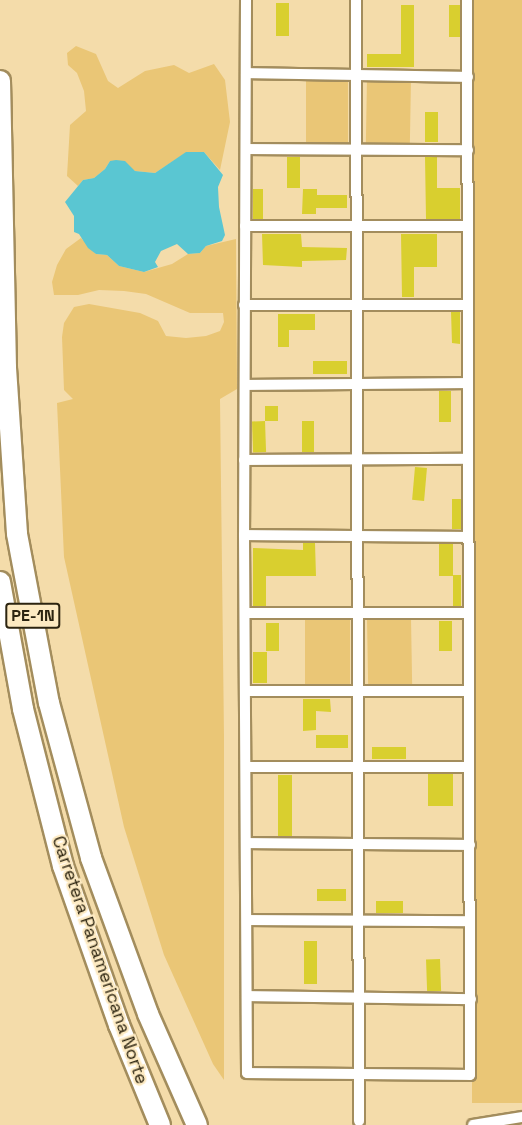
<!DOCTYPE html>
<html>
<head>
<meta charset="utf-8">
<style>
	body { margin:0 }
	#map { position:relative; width:522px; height:1125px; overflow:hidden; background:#f4dcaa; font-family:"Space Grotesk",sans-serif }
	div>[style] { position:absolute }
	.green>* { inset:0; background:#eac676; transform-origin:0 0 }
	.water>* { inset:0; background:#5ac6d2 }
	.building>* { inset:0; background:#d9cf2f; transform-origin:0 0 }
	.roads { filter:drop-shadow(2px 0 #a38d5d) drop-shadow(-2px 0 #a38d5d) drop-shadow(0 2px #a38d5d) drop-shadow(0 -2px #a38d5d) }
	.street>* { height:10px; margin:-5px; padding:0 5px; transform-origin:5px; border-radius:5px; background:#fff }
	.highway>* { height:20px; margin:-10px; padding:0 10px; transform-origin:10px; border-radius:10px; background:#fff }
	span { translate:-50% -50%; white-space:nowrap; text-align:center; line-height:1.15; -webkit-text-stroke:4.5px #fdeac2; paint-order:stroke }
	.shield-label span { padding:2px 4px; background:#fdeac2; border:2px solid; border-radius:4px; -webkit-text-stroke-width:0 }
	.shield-label { font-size:16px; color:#2c2410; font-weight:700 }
	.street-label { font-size:18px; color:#2c2410 }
</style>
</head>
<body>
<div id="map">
	<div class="green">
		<div style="left:472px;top:0;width:50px;height:1103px"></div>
		<div style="clip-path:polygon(76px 46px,96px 54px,108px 81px,118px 88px,145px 71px,174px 65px,189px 73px,214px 64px,225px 80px,230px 122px,220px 170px,204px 152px,187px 152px,155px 173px,135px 171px,110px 161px,105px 169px,94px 178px,83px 180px,78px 186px,67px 176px,70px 125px,86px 111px,84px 91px,77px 73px,68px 65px,67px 53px)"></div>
		<div style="left:306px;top:78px;width:42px;height:66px"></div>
		<div style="left:367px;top:78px;width:44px;height:67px;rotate:1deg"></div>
		<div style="clip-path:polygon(81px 238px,96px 254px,107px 255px,119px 266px,144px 272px,172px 264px,188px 254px,200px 253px,206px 246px,236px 239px,237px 389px,220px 399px,224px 736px,224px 1080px,213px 1064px,164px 955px,124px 827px,64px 557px,57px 403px,73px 399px,64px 390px,62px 337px,64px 323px,74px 307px,89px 304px,140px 313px,158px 321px,166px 336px,186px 338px,206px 336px,220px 331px,224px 322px,223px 313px,190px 313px,146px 294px,124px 291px,99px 290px,78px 295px,54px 295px,52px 282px,57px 265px,66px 249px)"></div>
		<div style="left:305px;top:618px;width:45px;height:68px"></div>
		<div style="left:411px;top:618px;width:66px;height:44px;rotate:89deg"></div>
	</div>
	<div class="water">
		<div style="clip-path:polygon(186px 152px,204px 152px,223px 175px,218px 187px,219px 207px,225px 235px,222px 241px,206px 246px,200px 253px,188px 254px,177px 244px,161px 251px,155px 262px,158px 267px,144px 272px,119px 266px,107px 255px,96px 254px,88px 248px,79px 234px,74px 232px,74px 216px,65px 202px,83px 180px,94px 178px,105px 169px,110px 161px,116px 160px,125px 161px,135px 171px,155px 173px)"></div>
	</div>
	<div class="building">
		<div style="left:276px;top:3px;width:13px;height:33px"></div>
		<div style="clip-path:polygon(401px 5px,414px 5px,414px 67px,367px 67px,367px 54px,401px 54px)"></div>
		<div style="left:449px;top:5px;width:11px;height:32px"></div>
		<div style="left:425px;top:112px;width:13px;height:30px"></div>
		<div style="left:287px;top:157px;width:13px;height:31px"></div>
		<div style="clip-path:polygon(425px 157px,437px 157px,437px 188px,460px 188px,460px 219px,426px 219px)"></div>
		<div style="left:253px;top:189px;width:10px;height:30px"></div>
		<div style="clip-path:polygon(303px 189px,317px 189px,317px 195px,347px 195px,347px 208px,316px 208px,316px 214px,302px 214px)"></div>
		<div style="clip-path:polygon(262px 234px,301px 234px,302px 247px,347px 248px,346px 260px,302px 261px,302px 267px,263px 265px)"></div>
		<div style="clip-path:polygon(401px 234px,437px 234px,437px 267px,414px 267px,414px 297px,402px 297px)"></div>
		<div style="clip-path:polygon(451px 312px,460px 312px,460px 344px,452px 343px)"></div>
		<div style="clip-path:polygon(278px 314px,315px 314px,315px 330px,289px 330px,289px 347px,278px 347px)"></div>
		<div style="left:313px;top:361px;width:34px;height:13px"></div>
		<div style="left:439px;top:391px;width:12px;height:31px"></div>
		<div style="left:278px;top:406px;width:15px;height:13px;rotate:90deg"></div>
		<div style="left:265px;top:421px;width:31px;height:13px;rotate:88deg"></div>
		<div style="left:302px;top:421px;width:12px;height:31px"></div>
		<div style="left:415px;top:467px;width:12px;height:33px;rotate:5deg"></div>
		<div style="left:452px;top:499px;width:9px;height:30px"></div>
		<div style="clip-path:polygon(303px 543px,315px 543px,316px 576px,266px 576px,266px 606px,253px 606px,253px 548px,303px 550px)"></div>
		<div style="left:439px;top:544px;width:14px;height:32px"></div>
		<div style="left:453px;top:575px;width:8px;height:31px"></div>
		<div style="left:439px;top:621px;width:13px;height:30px"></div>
		<div style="left:266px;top:623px;width:13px;height:28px"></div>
		<div style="left:253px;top:652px;width:14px;height:31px"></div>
		<div style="clip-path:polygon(303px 699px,330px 699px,331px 712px,316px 711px,316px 730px,303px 731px)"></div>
		<div style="left:316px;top:735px;width:32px;height:13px"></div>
		<div style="left:372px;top:747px;width:34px;height:12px"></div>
		<div style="left:428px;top:774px;width:25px;height:32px"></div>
		<div style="left:292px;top:775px;width:61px;height:14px;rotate:90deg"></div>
		<div style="left:317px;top:889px;width:29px;height:12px"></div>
		<div style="left:403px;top:901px;width:12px;height:27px;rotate:90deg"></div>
		<div style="left:304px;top:941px;width:13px;height:43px"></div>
		<div style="left:440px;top:959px;width:32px;height:14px;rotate:88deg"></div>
	</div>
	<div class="roads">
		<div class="street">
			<div style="left:246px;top:0;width:535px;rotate:90.21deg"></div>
			<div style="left:244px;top:535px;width:538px;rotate:89.68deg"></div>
			<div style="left:247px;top:1073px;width:223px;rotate:0.5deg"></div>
			<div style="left:470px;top:1075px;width:1075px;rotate:-90.16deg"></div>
			<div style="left:356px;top:0;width:1121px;rotate:89.85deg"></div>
			<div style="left:246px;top:73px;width:222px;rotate:1deg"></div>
			<div style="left:246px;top:149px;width:222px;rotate:0.3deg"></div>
			<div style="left:245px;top:226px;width:223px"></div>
			<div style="left:244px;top:305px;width:224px"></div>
			<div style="left:245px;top:385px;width:223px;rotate:-0.5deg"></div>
			<div style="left:244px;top:460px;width:224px;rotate:-0.3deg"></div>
			<div style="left:244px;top:535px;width:224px;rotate:0.5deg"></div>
			<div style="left:245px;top:613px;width:224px"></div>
			<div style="left:245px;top:691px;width:224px"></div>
			<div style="left:246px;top:767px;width:223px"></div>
			<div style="left:246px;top:843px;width:224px;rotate:0.5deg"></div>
			<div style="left:247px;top:920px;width:223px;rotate:0.3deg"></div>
			<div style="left:247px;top:996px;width:224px;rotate:0.8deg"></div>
			<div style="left:473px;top:1125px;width:50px;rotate:-9.3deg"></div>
		</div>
		<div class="highway">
			<div style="left:0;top:81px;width:287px;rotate:88.8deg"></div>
			<div style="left:6px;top:368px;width:166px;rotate:86.2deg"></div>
			<div style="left:17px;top:534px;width:172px;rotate:79.3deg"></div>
			<div style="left:49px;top:703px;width:161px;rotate:74.8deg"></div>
			<div style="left:91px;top:858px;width:166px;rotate:69.9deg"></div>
			<div style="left:148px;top:1014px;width:121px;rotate:66.2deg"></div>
			<div style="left:0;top:582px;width:129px;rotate:79.7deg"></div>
			<div style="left:23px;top:709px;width:162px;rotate:75.7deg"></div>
			<div style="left:63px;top:866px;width:169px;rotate:70.6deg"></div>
			<div style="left:119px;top:1025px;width:108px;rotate:67.7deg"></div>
		</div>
	</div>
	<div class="shield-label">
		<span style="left:33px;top:616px">PE-1N</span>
	</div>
	<div class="street-label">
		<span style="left:100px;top:960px;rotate:71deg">Carretera Panamericana Norte</span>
	</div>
</div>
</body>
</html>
